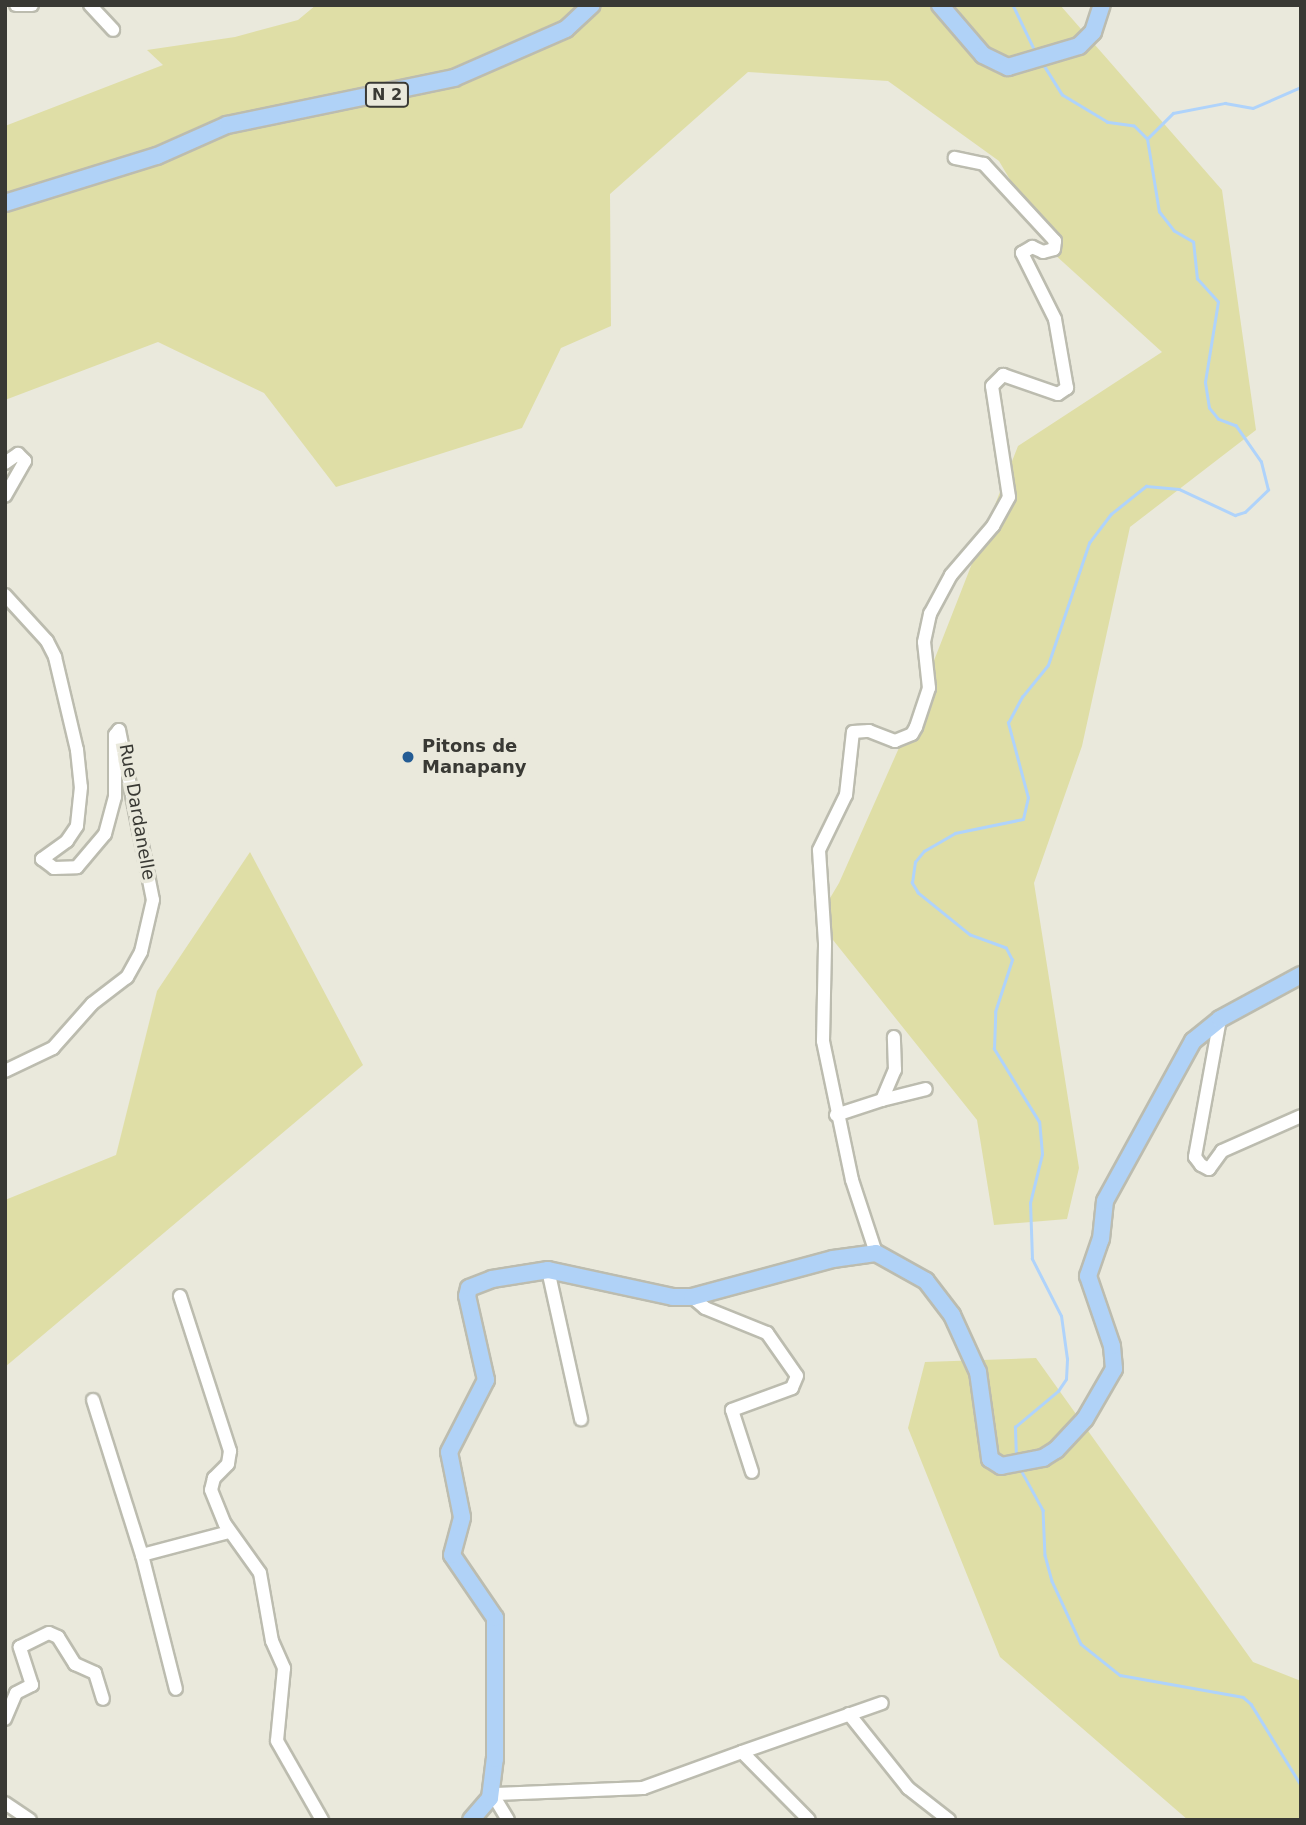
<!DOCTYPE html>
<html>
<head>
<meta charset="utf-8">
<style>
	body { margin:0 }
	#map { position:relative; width:1306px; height:1825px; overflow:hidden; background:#eae9dc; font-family:"DejaVu Sans",sans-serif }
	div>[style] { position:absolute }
	.green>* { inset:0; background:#dfdea6 }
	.stream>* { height:2.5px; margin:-1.25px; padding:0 1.25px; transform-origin:1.25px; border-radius:1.25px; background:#afd3fb }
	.roads { filter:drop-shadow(2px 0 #bcbcaf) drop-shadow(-2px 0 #bcbcaf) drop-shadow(0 2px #bcbcaf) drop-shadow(0 -2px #bcbcaf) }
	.minor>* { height:12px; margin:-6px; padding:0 6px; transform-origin:6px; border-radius:6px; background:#fff }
	.major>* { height:16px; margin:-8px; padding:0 8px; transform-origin:8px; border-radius:8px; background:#b0d2f7 }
	.dots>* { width:19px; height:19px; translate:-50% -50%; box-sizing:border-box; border:4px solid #eae9dc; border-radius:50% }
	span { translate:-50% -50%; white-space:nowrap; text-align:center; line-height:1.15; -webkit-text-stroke:7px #eae9dc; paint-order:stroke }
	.shield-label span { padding:2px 5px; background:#eae9dc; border:2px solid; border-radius:5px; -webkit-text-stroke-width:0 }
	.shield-label { font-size:16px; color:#393934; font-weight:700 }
	.poi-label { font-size:18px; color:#393934; font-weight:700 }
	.left { translate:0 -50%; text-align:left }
	.street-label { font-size:18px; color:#393934 }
	.frame { position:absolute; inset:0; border:7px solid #393934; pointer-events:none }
</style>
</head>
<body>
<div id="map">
	<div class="green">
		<div style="clip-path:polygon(316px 5px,1060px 5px,1222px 190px,1256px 430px,1130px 527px,1082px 746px,1034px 883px,1079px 1168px,1067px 1219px,994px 1225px,977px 1120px,817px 920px,839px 883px,906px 732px,1018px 446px,1162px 352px,1053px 253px,999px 161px,888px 81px,748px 72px,610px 194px,611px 326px,561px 348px,522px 428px,336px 487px,264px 393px,158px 342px,5px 400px,5px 126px,163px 65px,147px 50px,235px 37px,298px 20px)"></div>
		<div style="clip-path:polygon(250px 852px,363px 1065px,5px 1367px,5px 1200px,116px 1155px,157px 991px)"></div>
		<div style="clip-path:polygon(1036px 1358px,1253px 1662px,1301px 1681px,1301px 1820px,1188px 1820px,1000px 1657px,908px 1428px,925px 1362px)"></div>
	</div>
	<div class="stream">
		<div style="left:1013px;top:5px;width:53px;rotate:64.4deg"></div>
		<div style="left:1148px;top:138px;width:35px;rotate:-45deg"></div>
		<div style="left:1173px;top:113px;width:53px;rotate:-10.9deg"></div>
		<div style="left:1225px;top:103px;width:28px;rotate:10deg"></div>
		<div style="left:1253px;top:108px;width:52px;rotate:-23.6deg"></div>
		<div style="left:1016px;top:1458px;width:31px;rotate:-92deg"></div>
		<div style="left:1015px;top:1427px;width:56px;rotate:-39.9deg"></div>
		<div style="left:1058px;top:1391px;width:14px;rotate:-56deg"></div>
		<div style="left:1066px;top:1379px;width:20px;rotate:-87deg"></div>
		<div style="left:1067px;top:1359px;width:43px;rotate:-97.9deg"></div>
		<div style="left:1061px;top:1316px;width:64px;rotate:-117deg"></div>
		<div style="left:1032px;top:1259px;width:56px;rotate:-92deg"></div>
		<div style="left:1030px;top:1203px;width:50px;rotate:-76.2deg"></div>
		<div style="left:1042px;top:1154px;width:32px;rotate:-95deg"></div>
		<div style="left:1039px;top:1122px;width:86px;rotate:-121.7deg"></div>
		<div style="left:994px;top:1049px;width:37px;rotate:-88deg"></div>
		<div style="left:995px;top:1012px;width:55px;rotate:-71.9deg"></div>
		<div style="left:1012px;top:960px;width:13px;rotate:-117deg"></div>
		<div style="left:1006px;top:948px;width:38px;rotate:-160deg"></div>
		<div style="left:970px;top:935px;width:67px;rotate:-141.1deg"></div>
		<div style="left:918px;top:893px;width:12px;rotate:-121deg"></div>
		<div style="left:912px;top:883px;width:21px;rotate:-82deg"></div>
		<div style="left:915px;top:862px;width:14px;rotate:-51deg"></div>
		<div style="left:924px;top:851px;width:36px;rotate:-30deg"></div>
		<div style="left:955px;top:833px;width:69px;rotate:-11.6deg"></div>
		<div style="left:1023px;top:819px;width:22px;rotate:-77deg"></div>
		<div style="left:1028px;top:798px;width:78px;rotate:-104.9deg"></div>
		<div style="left:1008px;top:723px;width:30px;rotate:-62deg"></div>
		<div style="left:1022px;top:697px;width:41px;rotate:-50.9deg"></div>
		<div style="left:1048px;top:665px;width:129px;rotate:-71.4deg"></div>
		<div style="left:1089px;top:543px;width:36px;rotate:-53deg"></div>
		<div style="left:1111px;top:514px;width:45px;rotate:-38.7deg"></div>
		<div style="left:1146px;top:486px;width:33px;rotate:5deg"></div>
		<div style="left:1179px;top:489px;width:62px;rotate:24.9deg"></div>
		<div style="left:1235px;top:515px;width:10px;rotate:-17deg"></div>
		<div style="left:1245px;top:512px;width:32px;rotate:-44deg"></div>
		<div style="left:1268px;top:490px;width:29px;rotate:-104deg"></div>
		<div style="left:1261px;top:462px;width:44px;rotate:-124.8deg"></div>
		<div style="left:1236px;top:426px;width:19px;rotate:-159deg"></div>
		<div style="left:1218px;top:419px;width:14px;rotate:-129deg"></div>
		<div style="left:1209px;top:408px;width:26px;rotate:-99deg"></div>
		<div style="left:1205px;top:382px;width:81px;rotate:-80.8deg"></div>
		<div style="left:1218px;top:302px;width:31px;rotate:-132deg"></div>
		<div style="left:1197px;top:279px;width:37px;rotate:-96deg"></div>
		<div style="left:1193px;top:242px;width:22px;rotate:-150deg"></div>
		<div style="left:1174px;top:231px;width:24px;rotate:-128deg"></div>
		<div style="left:1159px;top:212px;width:74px;rotate:-99.3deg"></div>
		<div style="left:1147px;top:139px;width:18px;rotate:-135deg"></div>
		<div style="left:1134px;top:126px;width:27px;rotate:-172deg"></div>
		<div style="left:1107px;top:122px;width:52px;rotate:-149deg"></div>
		<div style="left:1062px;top:95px;width:39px;rotate:-122deg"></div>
		<div style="left:1021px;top:1470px;width:46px;rotate:61.2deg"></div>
		<div style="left:1043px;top:1510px;width:45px;rotate:87.5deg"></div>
		<div style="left:1045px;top:1555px;width:27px;rotate:75deg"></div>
		<div style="left:1052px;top:1581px;width:69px;rotate:65.3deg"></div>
		<div style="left:1081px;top:1644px;width:50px;rotate:38.5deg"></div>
		<div style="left:1120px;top:1675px;width:125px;rotate:10.1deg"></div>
		<div style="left:1243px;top:1697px;width:11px;rotate:41deg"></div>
		<div style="left:1251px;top:1704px;width:95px;rotate:58.3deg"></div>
	</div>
	<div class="roads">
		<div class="minor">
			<div style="left:16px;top:5px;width:16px"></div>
			<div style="left:90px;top:5px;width:34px;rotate:47deg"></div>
			<div style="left:5px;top:463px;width:16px;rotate:-35deg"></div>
			<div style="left:18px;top:454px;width:10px;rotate:45deg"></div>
			<div style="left:25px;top:461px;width:40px;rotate:119.7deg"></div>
			<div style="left:5px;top:595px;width:62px;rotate:47.6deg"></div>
			<div style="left:47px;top:641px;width:18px;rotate:63deg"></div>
			<div style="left:55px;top:657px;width:96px;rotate:76.7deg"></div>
			<div style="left:77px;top:750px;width:37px;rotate:84deg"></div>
			<div style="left:81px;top:787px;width:39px;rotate:96deg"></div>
			<div style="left:77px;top:826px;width:18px;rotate:124deg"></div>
			<div style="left:67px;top:841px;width:31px;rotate:144deg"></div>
			<div style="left:42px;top:859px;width:15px;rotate:37deg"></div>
			<div style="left:54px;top:868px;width:23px;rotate:-2deg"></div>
			<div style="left:77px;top:867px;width:43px;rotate:-49.7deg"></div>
			<div style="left:105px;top:834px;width:38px;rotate:-75deg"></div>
			<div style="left:115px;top:797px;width:62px;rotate:-90deg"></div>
			<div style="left:115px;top:735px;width:6px;rotate:-51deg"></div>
			<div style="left:119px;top:730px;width:173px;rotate:78.7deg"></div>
			<div style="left:153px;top:900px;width:53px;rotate:103deg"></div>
			<div style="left:141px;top:952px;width:29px;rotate:119deg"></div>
			<div style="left:127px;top:977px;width:44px;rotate:142.4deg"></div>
			<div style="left:92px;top:1004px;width:59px;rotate:131.6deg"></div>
			<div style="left:53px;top:1048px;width:53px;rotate:154.4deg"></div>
			<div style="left:1220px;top:1019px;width:140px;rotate:100.3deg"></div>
			<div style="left:1195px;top:1157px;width:10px;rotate:53deg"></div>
			<div style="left:1201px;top:1165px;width:9px;rotate:27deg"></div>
			<div style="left:1209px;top:1169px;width:22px;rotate:-54deg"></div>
			<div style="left:1222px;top:1151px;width:86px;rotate:-23.9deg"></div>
			<div style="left:882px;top:1100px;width:45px;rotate:-14deg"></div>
			<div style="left:836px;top:1115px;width:48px;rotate:-18.1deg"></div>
			<div style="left:882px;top:1100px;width:33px;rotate:-67deg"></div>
			<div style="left:895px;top:1070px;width:33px;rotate:-92deg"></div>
			<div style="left:876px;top:1253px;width:77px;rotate:-108.2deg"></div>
			<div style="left:852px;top:1180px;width:142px;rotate:-101.8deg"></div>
			<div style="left:823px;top:1041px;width:98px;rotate:-88.8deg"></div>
			<div style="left:825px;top:943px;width:93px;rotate:-93.7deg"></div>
			<div style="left:819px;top:850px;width:61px;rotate:-63.9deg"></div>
			<div style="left:846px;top:795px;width:63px;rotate:-83.7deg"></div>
			<div style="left:853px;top:732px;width:16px;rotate:-4deg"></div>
			<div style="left:869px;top:731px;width:28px;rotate:21deg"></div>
			<div style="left:895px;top:741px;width:18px;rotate:-22deg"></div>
			<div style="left:912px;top:734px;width:8px;rotate:-60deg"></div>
			<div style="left:916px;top:727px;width:41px;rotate:-71.6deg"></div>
			<div style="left:929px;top:688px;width:46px;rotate:-96.2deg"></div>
			<div style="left:924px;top:642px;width:29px;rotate:-78deg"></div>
			<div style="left:930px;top:614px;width:44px;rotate:-61.7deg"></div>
			<div style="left:951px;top:575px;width:65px;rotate:-49.4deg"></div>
			<div style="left:993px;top:526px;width:33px;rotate:-61deg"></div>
			<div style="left:1009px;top:497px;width:112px;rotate:-98.7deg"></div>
			<div style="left:992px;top:386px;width:16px;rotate:-45deg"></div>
			<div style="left:1003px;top:375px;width:58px;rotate:19.1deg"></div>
			<div style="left:1058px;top:394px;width:11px;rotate:-34deg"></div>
			<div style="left:1067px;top:388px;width:70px;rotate:-99.9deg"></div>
			<div style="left:1055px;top:319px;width:74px;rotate:-116.6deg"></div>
			<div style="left:1022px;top:253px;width:12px;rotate:-31deg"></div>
			<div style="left:1032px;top:247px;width:12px;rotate:24deg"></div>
			<div style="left:1043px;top:252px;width:11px;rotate:-15deg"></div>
			<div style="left:1054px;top:249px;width:8px;rotate:-83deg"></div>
			<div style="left:1055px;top:241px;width:105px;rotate:-132.7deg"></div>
			<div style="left:984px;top:164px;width:30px;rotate:-168deg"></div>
			<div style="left:548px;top:1270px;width:153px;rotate:77.5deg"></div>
			<div style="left:180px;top:1296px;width:163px;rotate:72.1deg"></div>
			<div style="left:230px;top:1451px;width:13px;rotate:99deg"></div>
			<div style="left:228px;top:1464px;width:20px;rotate:135deg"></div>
			<div style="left:214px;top:1478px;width:12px;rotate:104deg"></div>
			<div style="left:211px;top:1490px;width:37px;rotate:68deg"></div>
			<div style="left:225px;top:1524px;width:60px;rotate:54.5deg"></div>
			<div style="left:260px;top:1573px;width:69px;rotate:80deg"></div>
			<div style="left:272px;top:1641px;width:30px;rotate:66deg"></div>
			<div style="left:284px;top:1668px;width:73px;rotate:95.5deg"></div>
			<div style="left:277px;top:1741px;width:91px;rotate:60.3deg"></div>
			<div style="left:692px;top:1297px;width:17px;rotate:40deg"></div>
			<div style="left:705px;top:1308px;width:67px;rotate:22deg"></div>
			<div style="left:767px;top:1333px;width:52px;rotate:55.1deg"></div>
			<div style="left:797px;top:1376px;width:13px;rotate:113deg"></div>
			<div style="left:792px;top:1388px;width:64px;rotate:159.9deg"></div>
			<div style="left:732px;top:1410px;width:65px;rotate:72.1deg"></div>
			<div style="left:93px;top:1400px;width:163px;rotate:72.5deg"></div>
			<div style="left:142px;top:1555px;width:138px;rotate:75.8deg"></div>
			<div style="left:142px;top:1555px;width:90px;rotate:-14.8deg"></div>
			<div style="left:849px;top:1714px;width:95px;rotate:51.4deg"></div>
			<div style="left:908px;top:1788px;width:52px;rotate:38deg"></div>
			<div style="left:5px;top:1719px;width:28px;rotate:-67deg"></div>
			<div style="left:16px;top:1693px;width:18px;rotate:-27deg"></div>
			<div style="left:32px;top:1685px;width:40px;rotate:-108deg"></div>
			<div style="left:20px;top:1647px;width:32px;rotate:-26deg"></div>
			<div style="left:49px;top:1633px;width:10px;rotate:24deg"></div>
			<div style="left:58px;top:1637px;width:32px;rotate:58deg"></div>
			<div style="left:75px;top:1664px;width:22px;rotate:24deg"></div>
			<div style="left:95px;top:1673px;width:27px;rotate:73deg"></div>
			<div style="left:742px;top:1752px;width:148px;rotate:-19.3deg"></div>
			<div style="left:493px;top:1795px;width:29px;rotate:59deg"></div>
			<div style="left:490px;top:1798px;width:7px;rotate:-34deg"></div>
			<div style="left:496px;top:1794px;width:147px;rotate:-2.3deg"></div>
			<div style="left:643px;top:1788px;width:105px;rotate:-20deg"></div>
			<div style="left:742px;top:1752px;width:95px;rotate:45.4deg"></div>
			<div style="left:5px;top:1803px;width:30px;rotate:34deg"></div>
		</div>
		<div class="major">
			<div style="left:940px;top:5px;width:66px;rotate:49.3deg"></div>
			<div style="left:983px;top:55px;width:28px;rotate:26deg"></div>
			<div style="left:1008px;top:67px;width:74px;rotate:-16.5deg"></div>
			<div style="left:1079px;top:46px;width:20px;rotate:-45deg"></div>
			<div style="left:1093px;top:32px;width:28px;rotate:-72deg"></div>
			<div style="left:5px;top:203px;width:159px;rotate:-17.2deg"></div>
			<div style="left:157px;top:156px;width:77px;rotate:-23.9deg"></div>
			<div style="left:227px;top:125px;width:232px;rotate:-11.7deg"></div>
			<div style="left:454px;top:78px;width:122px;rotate:-23.6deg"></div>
			<div style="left:566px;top:29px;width:35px;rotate:-43deg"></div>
			<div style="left:471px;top:1820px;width:29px;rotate:-49deg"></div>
			<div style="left:490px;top:1798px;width:39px;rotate:-83deg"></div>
			<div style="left:495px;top:1759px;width:141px;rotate:-90deg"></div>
			<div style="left:495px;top:1618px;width:76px;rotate:-124.3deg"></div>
			<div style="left:452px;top:1555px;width:39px;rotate:-75deg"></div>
			<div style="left:462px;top:1517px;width:66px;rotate:-101.3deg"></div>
			<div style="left:449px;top:1452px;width:81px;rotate:-62.8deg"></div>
			<div style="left:486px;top:1380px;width:86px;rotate:-102.7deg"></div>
			<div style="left:467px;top:1296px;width:8px;rotate:-76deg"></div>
			<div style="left:469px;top:1288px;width:25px;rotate:-21deg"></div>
			<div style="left:492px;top:1279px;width:57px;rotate:-9.1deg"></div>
			<div style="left:548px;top:1270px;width:128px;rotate:12.2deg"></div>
			<div style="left:673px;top:1297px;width:19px"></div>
			<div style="left:692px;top:1297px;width:146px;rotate:-15.1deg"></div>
			<div style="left:833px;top:1259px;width:43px;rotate:-7.9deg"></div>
			<div style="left:876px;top:1253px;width:57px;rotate:29.2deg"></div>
			<div style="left:926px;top:1281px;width:43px;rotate:52.6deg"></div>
			<div style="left:952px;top:1315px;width:63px;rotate:65.5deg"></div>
			<div style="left:978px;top:1372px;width:88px;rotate:82.1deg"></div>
			<div style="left:990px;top:1459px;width:13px;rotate:32deg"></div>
			<div style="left:1001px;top:1466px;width:43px;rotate:-10.8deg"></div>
			<div style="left:1043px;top:1458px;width:15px;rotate:-32deg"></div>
			<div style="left:1056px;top:1450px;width:42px;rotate:-46.9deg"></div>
			<div style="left:1085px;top:1419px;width:58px;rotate:-59.9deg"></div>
			<div style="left:1114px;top:1369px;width:23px;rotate:-95deg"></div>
			<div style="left:1112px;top:1346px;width:74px;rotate:-108.9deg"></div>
			<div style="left:1088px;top:1276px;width:39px;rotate:-71deg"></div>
			<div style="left:1101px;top:1239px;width:38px;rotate:-84deg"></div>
			<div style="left:1105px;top:1201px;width:183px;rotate:-61.2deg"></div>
			<div style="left:1193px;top:1041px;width:35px;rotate:-39deg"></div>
			<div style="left:1220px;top:1019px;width:92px;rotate:-28.5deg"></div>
		</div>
	</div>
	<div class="dots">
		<div style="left:408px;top:757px;background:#245c94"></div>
	</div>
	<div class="shield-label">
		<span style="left:387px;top:95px">N 2</span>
	</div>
	<div class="poi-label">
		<span class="left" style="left:422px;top:757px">Pitons de<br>Manapany</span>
	</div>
	<div class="street-label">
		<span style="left:137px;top:812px;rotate:80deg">Rue Dardanelle</span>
	</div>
	<div class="frame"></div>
</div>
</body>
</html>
